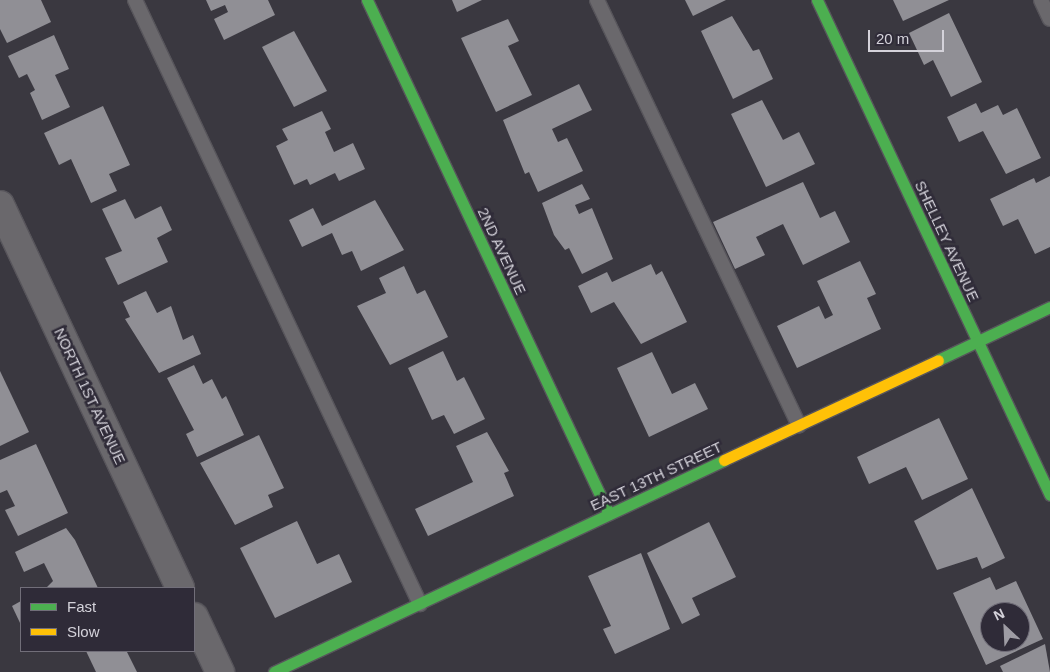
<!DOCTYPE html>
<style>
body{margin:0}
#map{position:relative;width:1050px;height:672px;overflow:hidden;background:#3a3840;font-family:Helvetica,sans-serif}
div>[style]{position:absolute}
.building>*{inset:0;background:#908f95}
.roads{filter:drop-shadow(1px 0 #57555b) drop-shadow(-1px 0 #57555b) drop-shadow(0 1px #57555b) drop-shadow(0 -1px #57555b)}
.lane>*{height:14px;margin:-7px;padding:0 7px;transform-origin:7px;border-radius:7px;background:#6a686c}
.street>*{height:28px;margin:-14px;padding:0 14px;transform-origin:14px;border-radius:14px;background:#6a686c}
.fast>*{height:11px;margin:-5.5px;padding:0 5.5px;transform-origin:5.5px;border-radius:5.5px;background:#4caf50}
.slow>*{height:11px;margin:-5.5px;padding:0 5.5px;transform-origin:5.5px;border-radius:5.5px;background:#ffc107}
span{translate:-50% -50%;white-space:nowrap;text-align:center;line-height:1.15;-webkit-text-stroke:5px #2f2b38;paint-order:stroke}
.street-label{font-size:15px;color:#d4d2da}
.legend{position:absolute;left:20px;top:587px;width:175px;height:65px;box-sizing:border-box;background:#2f2b38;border:1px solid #716e79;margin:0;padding:6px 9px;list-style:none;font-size:15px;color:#d4d2da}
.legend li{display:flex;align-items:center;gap:10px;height:25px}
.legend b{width:25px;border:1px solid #716e79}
.north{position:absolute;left:980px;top:602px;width:50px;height:50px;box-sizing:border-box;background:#2f2b38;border:1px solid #716e79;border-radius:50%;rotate:335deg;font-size:14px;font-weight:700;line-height:20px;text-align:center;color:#d4d2da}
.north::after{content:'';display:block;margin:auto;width:18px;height:22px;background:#9e9ca4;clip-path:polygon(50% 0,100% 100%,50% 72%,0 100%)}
.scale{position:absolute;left:868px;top:30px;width:76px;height:22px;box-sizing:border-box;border:2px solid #d4d2da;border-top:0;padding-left:6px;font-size:15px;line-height:18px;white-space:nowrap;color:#d4d2da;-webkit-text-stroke:4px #2f2b38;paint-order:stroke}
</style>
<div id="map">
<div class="building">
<div style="clip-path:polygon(0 0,41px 0,51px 22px,7px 43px,0 29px)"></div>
<div style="clip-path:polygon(206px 0,268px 0,275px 15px,224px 40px,214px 19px,228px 12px,225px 5px,211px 11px)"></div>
<div style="clip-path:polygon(452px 0,482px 0,457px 12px)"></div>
<div style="clip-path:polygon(685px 0,726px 0,693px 16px)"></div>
<div style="clip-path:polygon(893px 0,949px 0,903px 21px)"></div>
<div style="clip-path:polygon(949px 13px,982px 82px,951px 97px,933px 60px,924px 65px,909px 33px)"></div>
<div style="clip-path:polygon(732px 16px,753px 51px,759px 49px,773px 79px,733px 99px,701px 31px)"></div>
<div style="clip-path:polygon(508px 19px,519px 41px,508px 46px,532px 95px,496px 112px,461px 38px)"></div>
<div style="clip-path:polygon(294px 31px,327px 91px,294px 107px,262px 47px)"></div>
<div style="clip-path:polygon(54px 35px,69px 69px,55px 75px,70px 107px,42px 120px,30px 93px,35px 90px,27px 74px,19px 78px,8px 56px)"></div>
<div style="clip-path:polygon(579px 84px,592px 110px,552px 129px,558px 142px,567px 138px,583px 171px,538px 192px,529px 172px,525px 174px,503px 120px)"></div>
<div style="clip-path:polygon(762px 100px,783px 140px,799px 132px,815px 164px,766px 187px,731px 114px)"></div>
<div style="clip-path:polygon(976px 103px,981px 113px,998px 105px,1003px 115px,1017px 108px,1041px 158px,1006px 174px,983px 131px,959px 142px,947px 117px)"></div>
<div style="clip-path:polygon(103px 106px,130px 165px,109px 174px,117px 191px,91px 203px,71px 159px,59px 165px,44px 133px)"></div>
<div style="clip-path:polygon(322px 111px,331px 129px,325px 132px,334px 152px,353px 143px,365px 169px,339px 181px,335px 173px,310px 185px,307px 179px,294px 185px,276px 146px,288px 140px,282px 129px)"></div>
<div style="clip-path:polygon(1050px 176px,1050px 247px,1035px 254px,1018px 219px,1003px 226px,990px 199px,1034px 178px,1036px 183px)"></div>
<div style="clip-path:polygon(803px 182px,820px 218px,835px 211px,850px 242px,803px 265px,783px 224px,756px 237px,765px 255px,735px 269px,713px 222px)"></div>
<div style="clip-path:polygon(582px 184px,590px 199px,575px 205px,579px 214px,592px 208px,613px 259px,582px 274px,569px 248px,565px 250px,554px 235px,542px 203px)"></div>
<div style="clip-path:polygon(125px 199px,135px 219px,161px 206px,172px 230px,157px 238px,168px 262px,118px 285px,105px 258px,122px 251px,102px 209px)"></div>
<div style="clip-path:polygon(375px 200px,404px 250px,361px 271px,352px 251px,342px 255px,332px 233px,302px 247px,289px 220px,313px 208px,322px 226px)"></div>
<div style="clip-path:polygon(860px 261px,876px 294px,867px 298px,881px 329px,797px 368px,777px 326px,819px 306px,825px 319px,833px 315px,817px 281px)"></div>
<div style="clip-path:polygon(651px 264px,656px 275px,662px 271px,687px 322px,641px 344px,614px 302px,591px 313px,578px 286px,607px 272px,612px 282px)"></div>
<div style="clip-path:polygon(404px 266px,417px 294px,425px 290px,448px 337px,390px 365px,357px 306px,386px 293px,379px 278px)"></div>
<div style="clip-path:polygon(146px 291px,157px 313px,171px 306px,183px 340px,193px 335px,201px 354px,159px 373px,125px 319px,130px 317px,123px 302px)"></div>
<div style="clip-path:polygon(443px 351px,457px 381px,464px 377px,485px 419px,454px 434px,444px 415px,432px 420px,408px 368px)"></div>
<div style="clip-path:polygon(652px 352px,672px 394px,695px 383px,708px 409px,649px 437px,617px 368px)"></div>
<div style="clip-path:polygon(194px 365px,203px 384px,212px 379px,222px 399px,226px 396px,244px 435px,197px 457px,186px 434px,194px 430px,167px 378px)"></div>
<div style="clip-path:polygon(0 371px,29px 432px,0 446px)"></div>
<div style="clip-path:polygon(939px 418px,968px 479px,922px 500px,906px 467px,869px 484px,857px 457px)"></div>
<div style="clip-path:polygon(487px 432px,509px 471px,504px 473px,514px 496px,428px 536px,415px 509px,473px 482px,456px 446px)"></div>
<div style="clip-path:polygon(259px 435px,284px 488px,268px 495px,273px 507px,235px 525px,200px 463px)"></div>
<div style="clip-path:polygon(36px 444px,68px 513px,18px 536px,5px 510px,15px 506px,7px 490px,0 493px,0 460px)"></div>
<div style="clip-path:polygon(972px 488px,1005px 558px,982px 569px,977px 557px,937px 570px,914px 521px)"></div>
<div style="clip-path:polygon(297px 521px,317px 564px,339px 554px,352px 582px,275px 618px,240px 548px)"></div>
<div style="clip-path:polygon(709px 522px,736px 577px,692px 598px,700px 615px,682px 624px,647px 553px)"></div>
<div style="clip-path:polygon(66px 528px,75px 540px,98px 588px,46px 588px,53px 581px,44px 563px,24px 572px,15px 552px)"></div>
<div style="clip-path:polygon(641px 553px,670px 629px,615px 654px,603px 629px,611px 626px,588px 576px)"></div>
<div style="clip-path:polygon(evenodd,990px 577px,996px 590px,1016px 581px,1043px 639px,986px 665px,953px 593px,990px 577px,990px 612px,1020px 612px,1020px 642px,990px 642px,990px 612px)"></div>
<div style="clip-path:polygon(21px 601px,21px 625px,12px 606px)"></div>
<div style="clip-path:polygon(1045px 644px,1050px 672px,1003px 672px,1000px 666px)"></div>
<div style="clip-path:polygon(86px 651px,127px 652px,137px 672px,96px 672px)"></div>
</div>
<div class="roads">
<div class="lane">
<div style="left:135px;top:0;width:668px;rotate:64.74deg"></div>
<div style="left:597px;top:0;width:471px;rotate:64.6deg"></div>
<div style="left:1041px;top:0;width:21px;rotate:65deg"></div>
</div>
<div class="street">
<div style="left:0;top:205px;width:423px;rotate:64.8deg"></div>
<div style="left:194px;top:617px;width:61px;rotate:64.7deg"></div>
</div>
<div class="fast">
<div style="left:367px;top:0;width:568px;rotate:64.79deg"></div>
<div style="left:817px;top:0;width:547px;rotate:64.79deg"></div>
<div style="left:938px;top:360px;width:124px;rotate:-25.3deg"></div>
<div style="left:274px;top:672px;width:497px;rotate:-25.2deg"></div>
</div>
<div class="slow">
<div style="left:724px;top:460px;width:236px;rotate:-25deg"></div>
</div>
</div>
<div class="street-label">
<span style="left:947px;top:241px;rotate:65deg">SHELLEY AVENUE</span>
<span style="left:502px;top:251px;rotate:65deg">2ND AVENUE</span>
<span style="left:90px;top:396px;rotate:65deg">NORTH 1ST AVENUE</span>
<span style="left:656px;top:476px;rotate:-25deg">EAST 13TH STREET</span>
</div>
<ul class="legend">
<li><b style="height:6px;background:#4caf50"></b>Fast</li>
<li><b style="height:6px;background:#ffc107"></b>Slow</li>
</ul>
<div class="north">N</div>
<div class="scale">20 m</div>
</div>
